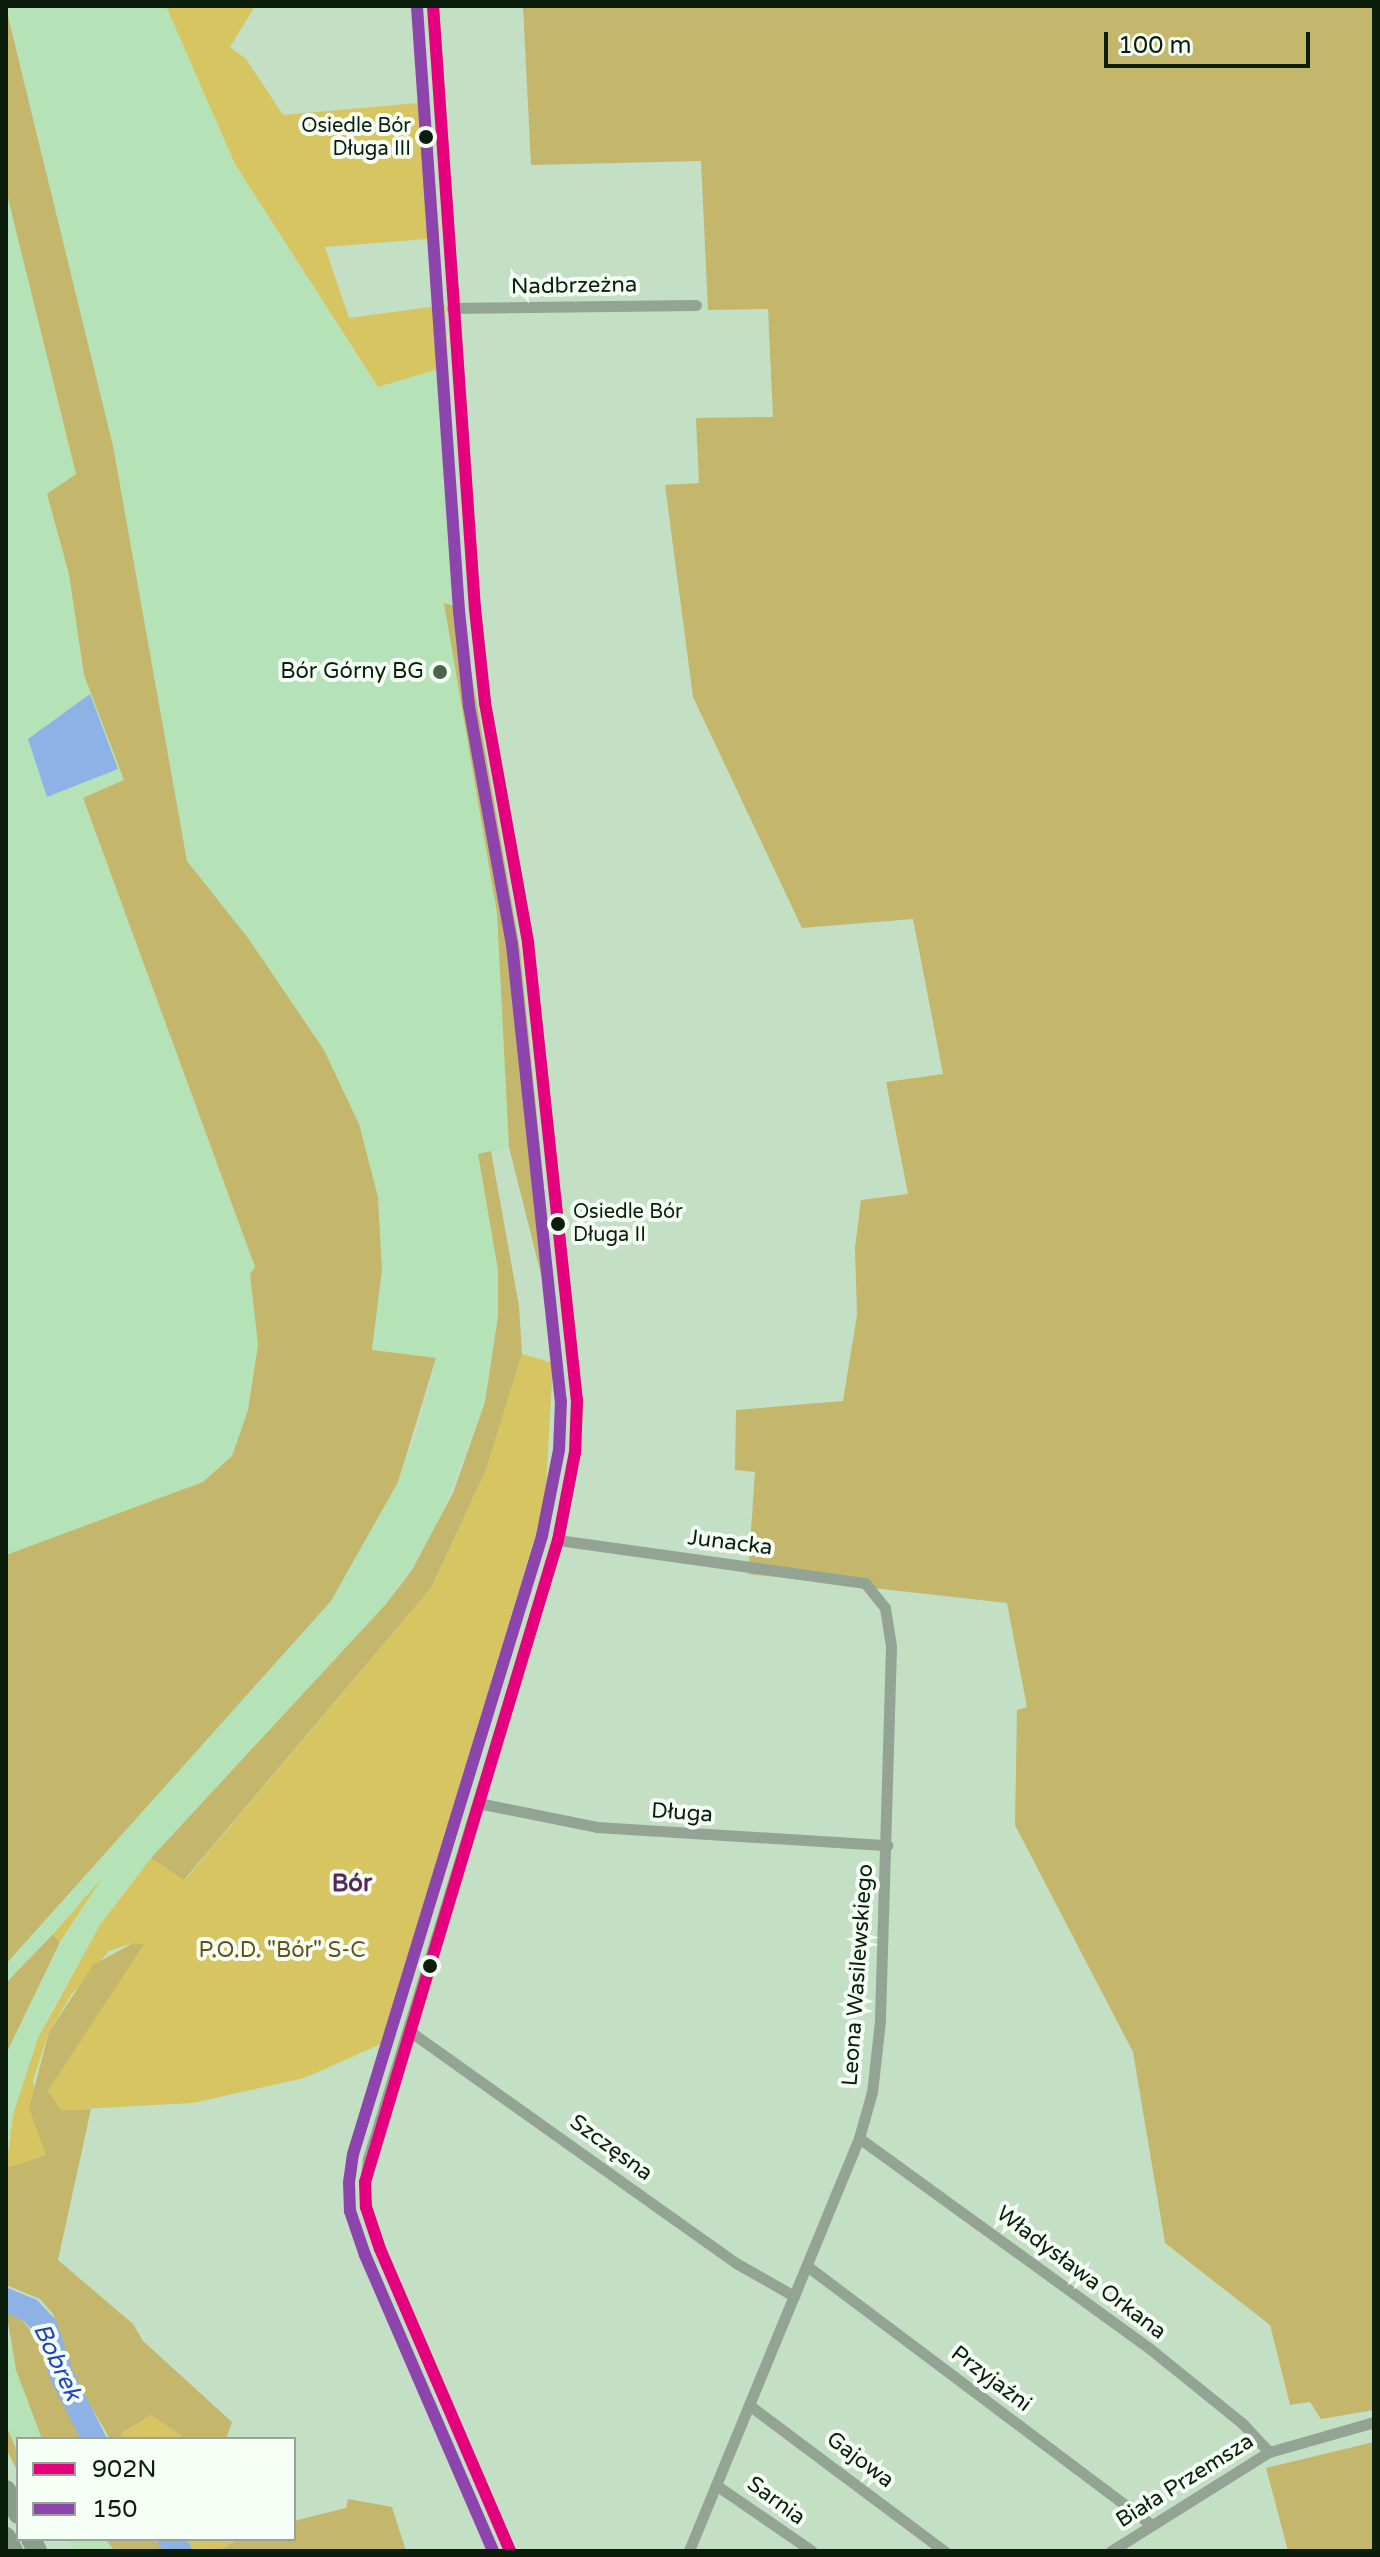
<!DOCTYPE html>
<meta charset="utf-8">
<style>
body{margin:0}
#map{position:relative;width:1380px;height:2557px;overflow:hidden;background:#c3dfc4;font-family:"Varela Round",sans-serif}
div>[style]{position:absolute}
.built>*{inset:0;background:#b6e2b8}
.green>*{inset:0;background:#d6c560}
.forest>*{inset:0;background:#c4b76c}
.water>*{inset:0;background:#8fb2e6}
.river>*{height:24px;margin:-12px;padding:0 12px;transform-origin:12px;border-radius:12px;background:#8fb2e6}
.minor>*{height:11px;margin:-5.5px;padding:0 5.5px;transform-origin:5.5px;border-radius:5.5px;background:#93a494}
.motorway>*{height:20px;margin:-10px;padding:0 10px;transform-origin:10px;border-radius:10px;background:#879f89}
.bus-1>*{height:12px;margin:-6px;padding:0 6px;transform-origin:6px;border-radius:6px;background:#e5007d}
.bus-2>*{height:12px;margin:-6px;padding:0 6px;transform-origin:6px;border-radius:6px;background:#8e44ad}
.dots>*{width:22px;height:22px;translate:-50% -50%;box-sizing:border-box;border:4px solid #f5fff5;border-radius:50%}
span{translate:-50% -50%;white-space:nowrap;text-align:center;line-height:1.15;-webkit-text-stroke:8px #f5fff5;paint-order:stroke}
.bus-label{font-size:20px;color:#0b1e0c}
.right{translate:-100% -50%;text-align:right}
.left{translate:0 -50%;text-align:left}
.street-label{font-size:22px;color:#0b1e0c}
.poi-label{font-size:22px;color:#0b1e0c}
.park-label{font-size:22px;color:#675017}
.neighbourhood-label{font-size:24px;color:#572759;font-weight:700}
.water-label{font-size:24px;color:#1f44bf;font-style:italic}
.frame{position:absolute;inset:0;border:8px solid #0b1e0c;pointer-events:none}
.legend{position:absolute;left:16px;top:2437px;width:280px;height:104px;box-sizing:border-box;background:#f5fff5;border:2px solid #97a598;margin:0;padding:10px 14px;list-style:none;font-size:24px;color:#0b1e0c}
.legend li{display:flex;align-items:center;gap:16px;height:40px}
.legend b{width:40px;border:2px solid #97a598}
.scale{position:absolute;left:1104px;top:32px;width:206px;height:36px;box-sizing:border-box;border:4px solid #0b1e0c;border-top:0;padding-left:10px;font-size:24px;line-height:28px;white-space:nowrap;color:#0b1e0c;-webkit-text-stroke:6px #f5fff5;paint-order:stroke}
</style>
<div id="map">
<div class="built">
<div style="clip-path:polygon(6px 6px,166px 6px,235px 164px,377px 387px,448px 366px,460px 608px,520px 949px,539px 1141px,478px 1154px,498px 1270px,498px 1316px,485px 1402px,433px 1535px,386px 1604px,122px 1893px,51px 2009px,6px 2145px,6px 2054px,39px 1980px,97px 1885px,6px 1983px,6px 1964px,331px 1601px,415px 1439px,436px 1359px,372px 1351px,382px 1270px,378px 1197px,359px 1124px,324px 1050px,248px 938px,187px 861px,113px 446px)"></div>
<div style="clip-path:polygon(6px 190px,76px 474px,47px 495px,69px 574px,84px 675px,125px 780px,83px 799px,255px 1267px,250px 1274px,258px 1345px,248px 1410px,232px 1456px,203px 1482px,6px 1555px)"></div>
<div style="clip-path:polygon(6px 2334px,42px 2439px,18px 2439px,18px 2454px,6px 2425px)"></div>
<div style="clip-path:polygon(68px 2539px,105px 2539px,115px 2551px,77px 2551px)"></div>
</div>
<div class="green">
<div style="clip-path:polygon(166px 6px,255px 6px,230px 47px,246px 59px,283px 115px,429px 102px,439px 238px,325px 247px,349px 318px,445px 305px,448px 366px,378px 387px,235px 164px)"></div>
<div style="clip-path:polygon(522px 1354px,553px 1363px,545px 1504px,381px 2044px,304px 2078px,193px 2103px,61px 2110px,48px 2091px,143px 1944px,133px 1943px,109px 1951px,71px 1995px,49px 2032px,33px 2080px,46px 2155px,6px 2168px,13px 2115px,38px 2038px,100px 1925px,151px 1858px,185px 1880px,431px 1588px,486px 1470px)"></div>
<div style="clip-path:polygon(102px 1878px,60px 1942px,53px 1934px)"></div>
<div style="clip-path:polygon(151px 2415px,186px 2439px,121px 2439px,122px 2433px)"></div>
<div style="clip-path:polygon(183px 2539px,238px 2539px,219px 2551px,195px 2551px)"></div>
</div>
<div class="forest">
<div style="clip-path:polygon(523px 6px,1374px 6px,1374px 2410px,1321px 2419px,1310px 2402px,1290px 2405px,1270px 2325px,1165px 2243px,1133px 2052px,1015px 1825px,1017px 1710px,1027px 1707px,1007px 1603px,748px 1574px,755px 1472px,735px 1470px,736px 1410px,843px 1401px,857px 1315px,855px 1248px,861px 1200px,908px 1194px,886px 1082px,943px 1074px,913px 919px,802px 928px,693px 697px,665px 485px,699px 483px,696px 418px,773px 417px,768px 309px,708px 310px,701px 161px,531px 165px)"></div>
<div style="clip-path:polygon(6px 8px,113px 446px,187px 861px,248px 938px,324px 1050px,359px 1124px,378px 1197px,382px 1270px,372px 1350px,436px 1358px,398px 1482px,331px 1601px,6px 1964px,6px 1555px,203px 1482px,232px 1456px,248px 1410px,258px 1345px,250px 1274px,255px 1267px,83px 798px,124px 780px,84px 675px,69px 574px,47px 494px,76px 474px,6px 190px)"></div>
<div style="clip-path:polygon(444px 603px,460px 608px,520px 949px,558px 1326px,553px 1322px,509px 1147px,497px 913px)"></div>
<div style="clip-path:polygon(491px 1151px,519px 1306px,522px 1354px,486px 1470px,431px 1588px,184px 1880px,151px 1858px,386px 1604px,412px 1570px,453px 1493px,485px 1402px,498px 1316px,498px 1270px,478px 1154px)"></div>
<div style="clip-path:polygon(53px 1934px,60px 1942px,6px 2054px,6px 1983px)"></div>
<div style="clip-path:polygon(133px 1943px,144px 1944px,48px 2091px,61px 2110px,91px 2109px,58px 2260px,133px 2324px,143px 2341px,232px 2422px,226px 2439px,186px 2439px,151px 2415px,122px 2433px,121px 2439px,110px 2439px,72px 2374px,53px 2314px,40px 2299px,6px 2285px,6px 2168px,46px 2155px,29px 2108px,49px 2032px,93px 1965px)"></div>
<div style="clip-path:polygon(6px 2311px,18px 2314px,38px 2341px,81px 2439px,42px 2439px,16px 2370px)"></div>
<div style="clip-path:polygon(6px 2425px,18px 2454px,18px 2472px,6px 2449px)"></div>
<div style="clip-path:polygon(1374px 2442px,1374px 2551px,1288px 2551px,1266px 2468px)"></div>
<div style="clip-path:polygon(348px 2499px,392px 2507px,406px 2551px,219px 2551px,238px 2539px,294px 2539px,294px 2521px,346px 2508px)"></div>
<div style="clip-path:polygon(105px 2539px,154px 2539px,167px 2551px,115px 2551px)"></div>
</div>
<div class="water">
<div style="clip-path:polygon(90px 694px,118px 769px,47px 797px,28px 739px)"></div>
</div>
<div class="river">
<div style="left:6px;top:2300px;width:26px;rotate:23deg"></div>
<div style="left:30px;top:2310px;width:23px;rotate:47deg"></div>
<div style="left:46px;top:2327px;width:49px;rotate:72.3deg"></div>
<div style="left:61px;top:2374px;width:73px;rotate:63.1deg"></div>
<div style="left:169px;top:2539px;width:16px;rotate:47deg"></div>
</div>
<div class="minor">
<div style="left:433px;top:6px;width:604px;rotate:86.02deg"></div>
<div style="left:475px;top:609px;width:95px;rotate:83.9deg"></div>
<div style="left:485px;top:703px;width:244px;rotate:79.8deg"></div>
<div style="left:528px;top:943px;width:460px;rotate:83.9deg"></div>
<div style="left:577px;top:1400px;width:52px;rotate:92.2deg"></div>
<div style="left:575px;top:1452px;width:90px;rotate:100.9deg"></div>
<div style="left:558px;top:1540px;width:648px;rotate:107.06deg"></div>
<div style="left:368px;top:2159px;width:23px;rotate:97deg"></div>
<div style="left:365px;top:2182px;width:25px;rotate:88deg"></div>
<div style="left:366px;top:2207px;width:44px;rotate:71.6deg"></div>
<div style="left:380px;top:2249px;width:329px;rotate:66.7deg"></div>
<div style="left:452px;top:308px;width:244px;rotate:-0.7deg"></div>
<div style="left:558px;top:1540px;width:310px;rotate:8deg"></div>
<div style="left:865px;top:1583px;width:32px;rotate:51deg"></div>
<div style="left:885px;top:1608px;width:39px;rotate:81deg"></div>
<div style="left:891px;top:1647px;width:374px;rotate:91.7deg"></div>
<div style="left:880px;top:2021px;width:71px;rotate:96.4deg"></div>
<div style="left:872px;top:2092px;width:48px;rotate:105.8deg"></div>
<div style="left:859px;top:2138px;width:447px;rotate:112.4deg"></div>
<div style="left:478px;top:1803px;width:121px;rotate:11.4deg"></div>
<div style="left:597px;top:1827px;width:291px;rotate:3.6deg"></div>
<div style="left:408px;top:2030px;width:402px;rotate:35.4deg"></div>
<div style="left:736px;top:2263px;width:67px;rotate:29.6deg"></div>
<div style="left:859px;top:2138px;width:358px;rotate:35.9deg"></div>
<div style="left:1149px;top:2348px;width:119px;rotate:38.9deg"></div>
<div style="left:1242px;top:2423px;width:40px;rotate:47deg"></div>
<div style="left:807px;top:2266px;width:429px;rotate:36.9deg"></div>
<div style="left:749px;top:2405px;width:244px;rotate:36.8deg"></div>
<div style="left:716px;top:2485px;width:116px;rotate:34.5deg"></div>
<div style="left:1111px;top:2551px;width:186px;rotate:-32.1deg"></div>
<div style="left:1269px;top:2452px;width:109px;rotate:-15.9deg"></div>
</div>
<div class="motorway">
<div style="left:6px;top:2490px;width:27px;rotate:63deg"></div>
<div style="left:6px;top:2537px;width:16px;rotate:63deg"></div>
<div style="left:31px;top:2539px;width:13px;rotate:63deg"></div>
</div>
<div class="bus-1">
<div style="left:433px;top:6px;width:604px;rotate:86.02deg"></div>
<div style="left:475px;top:609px;width:95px;rotate:83.9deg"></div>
<div style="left:485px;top:703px;width:244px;rotate:79.8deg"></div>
<div style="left:528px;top:943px;width:460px;rotate:83.9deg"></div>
<div style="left:577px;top:1400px;width:52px;rotate:92.2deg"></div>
<div style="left:575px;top:1452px;width:90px;rotate:100.9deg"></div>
<div style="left:558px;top:1540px;width:670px;rotate:106.73deg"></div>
<div style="left:365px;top:2182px;width:25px;rotate:88deg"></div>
<div style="left:366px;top:2207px;width:44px;rotate:71.6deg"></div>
<div style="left:380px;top:2249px;width:329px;rotate:66.7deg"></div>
</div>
<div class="bus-2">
<div style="left:417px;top:7px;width:605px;rotate:86.02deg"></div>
<div style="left:459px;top:611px;width:96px;rotate:84deg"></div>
<div style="left:469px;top:706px;width:243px;rotate:79.8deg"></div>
<div style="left:512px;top:945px;width:459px;rotate:83.9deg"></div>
<div style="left:561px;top:1401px;width:49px;rotate:92.3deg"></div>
<div style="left:559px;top:1450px;width:88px;rotate:101.2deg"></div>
<div style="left:542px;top:1536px;width:646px;rotate:107deg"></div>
<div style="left:353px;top:2154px;width:29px;rotate:98deg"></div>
<div style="left:349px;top:2183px;width:28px;rotate:88deg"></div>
<div style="left:350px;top:2211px;width:46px;rotate:71.2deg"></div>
<div style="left:365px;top:2255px;width:322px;rotate:66.6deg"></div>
</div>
<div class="dots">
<div style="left:426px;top:137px;background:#0b1e0c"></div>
<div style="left:440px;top:672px;background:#4b624c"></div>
<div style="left:558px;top:1224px;background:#0b1e0c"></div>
<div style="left:430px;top:1966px;background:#0b1e0c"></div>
</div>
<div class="bus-label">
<span class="right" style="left:411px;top:138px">Osiedle Bór<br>Długa III</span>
<span class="left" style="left:573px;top:1224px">Osiedle Bór<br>Długa II</span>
</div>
<div class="street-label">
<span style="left:574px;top:286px;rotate:-1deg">Nadbrzeżna</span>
<span style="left:730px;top:1543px;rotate:7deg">Junacka</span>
<span style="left:682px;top:1813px;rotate:4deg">Długa</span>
<span style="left:858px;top:1975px;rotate:-86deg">Leona Wasilewskiego</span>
<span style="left:611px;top:2148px;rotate:36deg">Szczęsna</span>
<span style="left:1081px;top:2273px;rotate:37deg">Władysława Orkana</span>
<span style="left:991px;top:2379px;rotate:37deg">Przyjaźni</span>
<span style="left:860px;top:2460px;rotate:37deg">Gajowa</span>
<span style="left:1185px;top:2481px;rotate:-32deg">Biała Przemsza</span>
<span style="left:776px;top:2501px;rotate:36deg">Sarnia</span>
</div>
<div class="poi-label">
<span class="right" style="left:424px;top:672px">Bór Górny BG</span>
</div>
<div class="park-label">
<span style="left:282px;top:1951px">P.O.D. "Bór" S-C</span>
</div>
<div class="neighbourhood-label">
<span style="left:352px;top:1884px">Bór</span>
</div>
<div class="water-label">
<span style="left:57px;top:2362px;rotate:65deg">Bobrek</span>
</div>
<div class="frame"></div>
<ul class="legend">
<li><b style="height:10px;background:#e5007d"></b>902N</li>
<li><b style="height:10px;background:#8e44ad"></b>150</li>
</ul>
<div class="scale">100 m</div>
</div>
